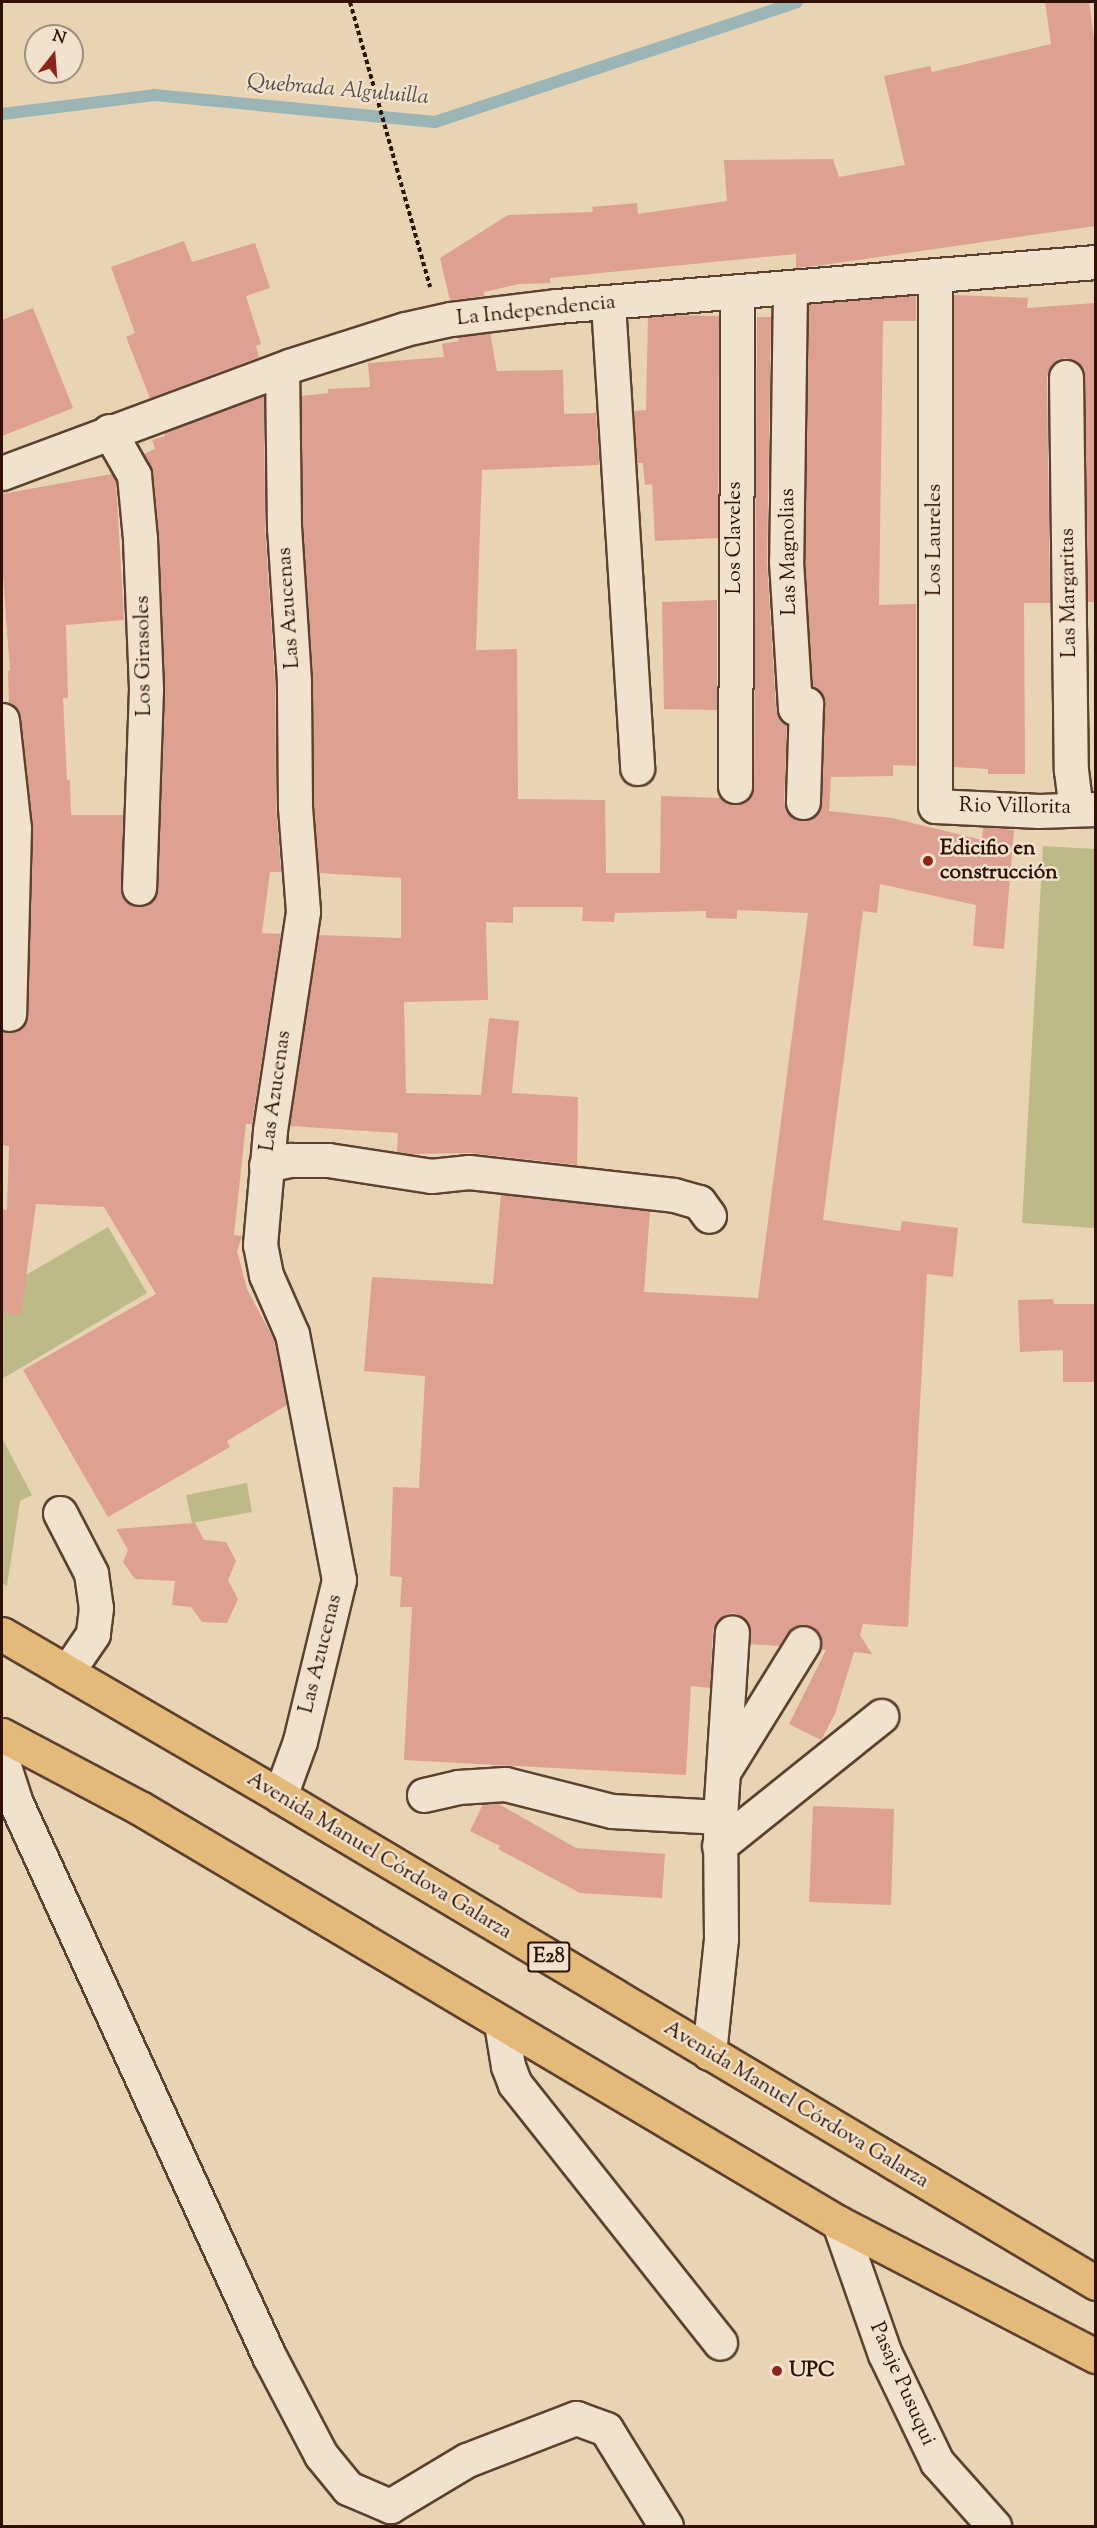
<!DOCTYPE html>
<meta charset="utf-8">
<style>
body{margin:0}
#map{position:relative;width:1097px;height:2528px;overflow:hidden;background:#e8d3b3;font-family:"Sorts Mill Goudy",serif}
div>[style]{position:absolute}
.green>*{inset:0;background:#beba87}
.stream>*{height:12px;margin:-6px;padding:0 6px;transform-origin:6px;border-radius:6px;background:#9bb5b7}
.building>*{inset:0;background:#dea090}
.path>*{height:4px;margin-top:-2px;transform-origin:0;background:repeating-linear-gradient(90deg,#2f1003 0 4.5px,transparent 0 7.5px)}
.roads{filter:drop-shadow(2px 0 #5d412f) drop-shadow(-2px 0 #5d412f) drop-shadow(0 2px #5d412f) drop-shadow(0 -2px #5d412f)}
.minor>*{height:33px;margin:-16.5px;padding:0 16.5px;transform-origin:16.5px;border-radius:16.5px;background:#f0e2ce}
.major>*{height:33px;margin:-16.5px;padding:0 16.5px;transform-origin:16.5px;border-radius:16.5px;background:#e4ba7a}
.dots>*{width:16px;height:16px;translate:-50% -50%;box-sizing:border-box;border:3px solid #f0e2ce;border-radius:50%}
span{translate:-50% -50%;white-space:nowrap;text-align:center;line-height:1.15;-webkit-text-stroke:5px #f0e2ce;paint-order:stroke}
.shield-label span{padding:2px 4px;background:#f0e2ce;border:2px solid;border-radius:4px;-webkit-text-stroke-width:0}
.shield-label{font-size:20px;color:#2f1003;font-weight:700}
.street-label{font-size:21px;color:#2f1003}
.poi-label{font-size:21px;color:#2f1003;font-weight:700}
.left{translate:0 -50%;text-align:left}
.water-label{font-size:22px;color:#554a42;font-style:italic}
.frame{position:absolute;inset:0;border:3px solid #2f1003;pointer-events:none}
.north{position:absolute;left:24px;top:24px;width:60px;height:60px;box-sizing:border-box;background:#f0e2ce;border:2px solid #a38e7d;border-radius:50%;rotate:17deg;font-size:16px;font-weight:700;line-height:24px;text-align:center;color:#2f1003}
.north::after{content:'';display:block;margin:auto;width:21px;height:27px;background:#8f2418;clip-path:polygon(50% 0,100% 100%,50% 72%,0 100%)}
</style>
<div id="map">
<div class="green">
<div style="clip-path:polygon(1043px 846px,1095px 849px,1095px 1228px,1022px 1223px)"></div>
<div style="clip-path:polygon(108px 1227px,147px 1293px,2px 1379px,2px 1289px)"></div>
<div style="clip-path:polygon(2px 1438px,32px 1495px,20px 1501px,7px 1586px,2px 1583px)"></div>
<div style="clip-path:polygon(247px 1483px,252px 1512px,192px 1523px,186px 1495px)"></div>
</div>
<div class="stream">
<div style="left:2px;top:114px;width:153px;rotate:-7.1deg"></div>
<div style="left:154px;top:95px;width:282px;rotate:5.5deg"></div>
<div style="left:435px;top:122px;width:381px;rotate:-18.3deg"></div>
</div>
<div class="building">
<div style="clip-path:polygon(1045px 2px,1089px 2px,1095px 45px,1095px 226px,823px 265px,796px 268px,796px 254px,550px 278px,550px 283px,519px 284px,484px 292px,484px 296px,450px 300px,440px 258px,508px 215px,593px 212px,592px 207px,637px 203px,638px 214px,727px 201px,724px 160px,833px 159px,839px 177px,905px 165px,884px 76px,930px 66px,932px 72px,1051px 44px)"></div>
<div style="clip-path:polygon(184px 241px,192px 262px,255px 243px,270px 288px,246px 296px,261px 344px,256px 346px,259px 357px,150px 398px,126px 337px,135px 333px,111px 267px)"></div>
<div style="clip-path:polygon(916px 295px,916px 321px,883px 321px,879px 605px,916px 604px,916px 766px,893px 765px,893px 776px,831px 777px,829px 811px,892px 818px,982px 840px,983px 827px,1014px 830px,1004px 949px,973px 946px,976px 905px,880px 884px,877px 913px,863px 911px,823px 1220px,900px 1231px,902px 1221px,958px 1228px,953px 1277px,927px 1274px,908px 1627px,863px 1624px,860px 1635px,872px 1654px,854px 1652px,835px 1714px,821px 1740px,789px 1724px,826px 1650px,820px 1649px,819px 1634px,812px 1627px,803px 1624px,794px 1627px,779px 1646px,750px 1644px,748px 1623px,742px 1616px,733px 1613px,723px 1616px,716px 1622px,713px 1630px,710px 1688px,691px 1686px,686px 1775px,404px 1760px,412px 1607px,400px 1607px,402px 1577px,390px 1576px,393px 1487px,419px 1488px,425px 1376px,364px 1371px,372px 1277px,493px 1284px,501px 1194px,650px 1211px,644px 1292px,758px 1298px,808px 913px,737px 910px,737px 919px,706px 918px,706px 911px,615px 913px,614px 922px,582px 921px,583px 907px,513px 907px,513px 923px,486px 922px,488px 1000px,404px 1002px,406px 1093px,481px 1095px,489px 1018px,519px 1021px,512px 1093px,578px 1097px,577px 1165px,471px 1153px,412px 1154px,397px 1152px,398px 1133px,290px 1126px,318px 935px,401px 938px,401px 878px,319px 873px,314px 806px,313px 680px,303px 527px,301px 396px,328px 393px,328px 389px,370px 387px,368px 363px,444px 357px,442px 344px,459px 341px,458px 337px,490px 333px,497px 371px,563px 370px,564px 414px,596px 413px,599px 465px,482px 470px,476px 650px,517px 649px,518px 799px,605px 800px,606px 873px,660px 873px,661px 796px,722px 798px,735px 805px,745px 802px,751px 796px,754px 787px,757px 317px,771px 317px,767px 562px,776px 709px,779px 718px,787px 724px,784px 801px,786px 810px,793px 818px,803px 821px,812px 818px,819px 811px,822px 803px,825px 705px,823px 695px,812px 687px,805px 561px,809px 304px)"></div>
<div style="clip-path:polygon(954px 295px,1028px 298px,1027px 308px,1095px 303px,1095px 602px,1088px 602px,1085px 377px,1082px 368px,1076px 361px,1065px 358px,1057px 361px,1050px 367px,1047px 377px,1050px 603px,1024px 603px,1025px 774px,988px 774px,988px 769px,954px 767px)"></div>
<div style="clip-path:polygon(33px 308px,73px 408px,2px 436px,2px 320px)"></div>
<div style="clip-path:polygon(672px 315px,719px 316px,718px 538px,655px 541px,652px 484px,645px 485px,643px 463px,637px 463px,634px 411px,646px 410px,648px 317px)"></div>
<div style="clip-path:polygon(264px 395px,265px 528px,275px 682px,276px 807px,281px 872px,270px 872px,262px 933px,281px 934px,252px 1124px,246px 1124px,234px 1235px,242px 1236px,237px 1251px,247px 1289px,274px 1340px,287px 1405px,227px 1441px,230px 1447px,108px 1517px,23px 1370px,156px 1294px,104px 1207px,36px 1204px,21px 1315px,2px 1313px,2px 1209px,7px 1210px,9px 1146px,2px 1145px,2px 1031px,9px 1033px,18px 1030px,25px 1023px,28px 1015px,33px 829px,21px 718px,17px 708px,9px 703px,8px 671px,10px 670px,2px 563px,2px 494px,112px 474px,116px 481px,124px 620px,66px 625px,68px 698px,63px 698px,67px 780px,70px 780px,71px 815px,123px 815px,122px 896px,130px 904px,138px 907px,147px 905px,155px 898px,158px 889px,165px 690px,159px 537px,153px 473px,144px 454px,155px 449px,152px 440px,165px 436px,164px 433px)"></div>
<div style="clip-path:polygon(717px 600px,717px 710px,664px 709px,662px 602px)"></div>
<div style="clip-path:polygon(1053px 1299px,1054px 1304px,1095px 1304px,1095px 1382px,1063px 1382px,1063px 1350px,1020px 1352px,1018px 1300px)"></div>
<div style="clip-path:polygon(195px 1523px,204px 1540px,226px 1542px,236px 1561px,228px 1580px,238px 1599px,227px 1623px,202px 1622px,191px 1607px,172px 1605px,175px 1581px,135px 1579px,123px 1562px,128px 1550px,116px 1529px)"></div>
<div style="clip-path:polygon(497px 1803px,576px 1848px,665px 1854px,662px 1898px,580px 1893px,498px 1849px,500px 1846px,470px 1831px,483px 1804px)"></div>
<div style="clip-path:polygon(813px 1806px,894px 1809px,891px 1905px,809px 1902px)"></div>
</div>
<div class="path">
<div style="left:350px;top:2px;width:296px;rotate:74.3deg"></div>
</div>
<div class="roads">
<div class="minor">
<div style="left:935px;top:275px;width:531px;rotate:90deg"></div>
<div style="left:935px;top:806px;width:104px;rotate:2.8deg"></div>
<div style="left:1039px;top:811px;width:57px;rotate:-2deg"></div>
<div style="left:790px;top:288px;width:273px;rotate:90.8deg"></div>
<div style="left:786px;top:561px;width:147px;rotate:86.5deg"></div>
<div style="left:795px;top:708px;width:12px;rotate:-20deg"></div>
<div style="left:806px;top:704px;width:98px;rotate:91.8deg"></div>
<div style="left:608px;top:303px;width:466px;rotate:86.4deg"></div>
<div style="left:1066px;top:377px;width:393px;rotate:89.3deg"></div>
<div style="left:1071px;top:770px;width:38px;rotate:83deg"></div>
<div style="left:109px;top:431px;width:51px;rotate:60.4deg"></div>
<div style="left:134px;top:475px;width:64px;rotate:84.6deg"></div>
<div style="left:140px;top:539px;width:150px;rotate:87.7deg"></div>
<div style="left:146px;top:689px;width:199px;rotate:92deg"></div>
<div style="left:2px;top:473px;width:306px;rotate:-20.4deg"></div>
<div style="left:289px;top:366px;width:122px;rotate:-17.7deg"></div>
<div style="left:405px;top:329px;width:47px;rotate:-12.3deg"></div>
<div style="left:451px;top:319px;width:107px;rotate:-7deg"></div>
<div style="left:557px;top:306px;width:541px;rotate:-4.67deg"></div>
<div style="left:2px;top:720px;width:109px;rotate:83.7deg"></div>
<div style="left:14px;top:828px;width:186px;rotate:91.5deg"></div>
<div style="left:735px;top:786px;width:495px;rotate:-89.7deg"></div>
<div style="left:266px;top:1165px;width:25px;rotate:-12deg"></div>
<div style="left:290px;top:1160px;width:38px"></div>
<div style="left:328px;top:1160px;width:104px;rotate:8.8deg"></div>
<div style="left:431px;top:1176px;width:38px;rotate:-6deg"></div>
<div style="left:469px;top:1172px;width:206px;rotate:6.4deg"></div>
<div style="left:674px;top:1195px;width:26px;rotate:16deg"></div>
<div style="left:699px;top:1202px;width:17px;rotate:54deg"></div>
<div style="left:60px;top:1513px;width:68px;rotate:62.7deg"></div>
<div style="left:91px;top:1573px;width:35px;rotate:82deg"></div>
<div style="left:96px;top:1608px;width:26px;rotate:97deg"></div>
<div style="left:93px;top:1634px;width:46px;rotate:124.4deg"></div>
<div style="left:2px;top:1760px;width:45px;rotate:72deg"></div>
<div style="left:16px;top:1803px;width:608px;rotate:65.42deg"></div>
<div style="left:269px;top:2356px;width:112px;rotate:62.3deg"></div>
<div style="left:321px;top:2455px;width:43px;rotate:50.7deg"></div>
<div style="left:348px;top:2488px;width:46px;rotate:23.2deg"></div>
<div style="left:390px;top:2506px;width:90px;rotate:-30.9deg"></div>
<div style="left:467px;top:2460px;width:117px;rotate:-21.1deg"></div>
<div style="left:576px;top:2418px;width:32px;rotate:20deg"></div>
<div style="left:606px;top:2429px;width:114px;rotate:58.3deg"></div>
<div style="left:725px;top:1769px;width:148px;rotate:-58.2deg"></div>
<div style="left:424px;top:1795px;width:35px;rotate:-13deg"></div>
<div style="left:458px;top:1787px;width:47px;rotate:-3.7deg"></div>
<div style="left:505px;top:1784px;width:110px;rotate:14.2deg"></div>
<div style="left:612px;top:1811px;width:108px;rotate:3.2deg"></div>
<div style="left:280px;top:1796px;width:59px;rotate:-70deg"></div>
<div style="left:300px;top:1741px;width:166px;rotate:-76.4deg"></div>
<div style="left:339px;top:1580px;width:250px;rotate:-100.8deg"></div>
<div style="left:292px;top:1334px;width:64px;rotate:-113.8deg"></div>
<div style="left:266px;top:1275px;width:31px;rotate:-101deg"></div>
<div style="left:260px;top:1245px;width:115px;rotate:-85deg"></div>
<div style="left:270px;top:1130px;width:221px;rotate:-81.4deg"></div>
<div style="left:303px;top:911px;width:104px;rotate:-94.4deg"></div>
<div style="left:295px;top:807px;width:126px;rotate:-90.5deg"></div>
<div style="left:294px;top:681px;width:153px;rotate:-93.7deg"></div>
<div style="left:284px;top:528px;width:159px;rotate:-90.7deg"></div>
<div style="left:719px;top:1846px;width:208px;rotate:-38.7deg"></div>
<div style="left:501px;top:2023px;width:44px;rotate:80.8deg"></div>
<div style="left:508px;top:2066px;width:19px;rotate:69deg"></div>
<div style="left:515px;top:2084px;width:330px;rotate:51.6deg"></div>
<div style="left:709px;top:2053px;width:115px;rotate:-84deg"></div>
<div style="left:721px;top:1939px;width:122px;rotate:-90.5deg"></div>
<div style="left:720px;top:1817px;width:185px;rotate:-86.3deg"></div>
<div style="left:839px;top:2223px;width:139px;rotate:70.7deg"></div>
<div style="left:885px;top:2354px;width:120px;rotate:64.3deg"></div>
<div style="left:937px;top:2462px;width:86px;rotate:48.3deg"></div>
</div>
<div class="major">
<div style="left:2px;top:1634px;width:322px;rotate:30.2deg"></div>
<div style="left:280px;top:1796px;width:950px;rotate:30.83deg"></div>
<div style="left:2px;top:1735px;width:156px;rotate:27.9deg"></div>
<div style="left:140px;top:1808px;width:813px;rotate:30.7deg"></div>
<div style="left:839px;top:2223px;width:289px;rotate:27.4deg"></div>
</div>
</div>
<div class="dots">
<div style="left:928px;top:861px;background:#8f2418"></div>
<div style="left:777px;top:2371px;background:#8f2418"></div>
</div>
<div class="shield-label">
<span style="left:549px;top:1957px">E28</span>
</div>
<div class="street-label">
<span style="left:536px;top:311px;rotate:-6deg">La Independencia</span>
<span style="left:735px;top:538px;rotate:-90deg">Los Claveles</span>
<span style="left:935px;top:540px;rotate:-90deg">Los Laureles</span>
<span style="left:789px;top:552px;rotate:-91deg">Las Magnolias</span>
<span style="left:1069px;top:593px;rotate:-91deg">Las Margaritas</span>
<span style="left:289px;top:608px;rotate:-94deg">Las Azucenas</span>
<span style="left:144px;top:656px;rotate:-91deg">Los Girasoles</span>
<span style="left:1015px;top:807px;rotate:1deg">Rio Villorita</span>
<span style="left:276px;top:1091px;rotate:-82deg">Las Azucenas</span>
<span style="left:321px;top:1654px;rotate:-76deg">Las Azucenas</span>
<span style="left:379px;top:1856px;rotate:31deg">Avenida Manuel Córdova Galarza</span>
<span style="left:796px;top:2105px;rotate:31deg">Avenida Manuel Córdova Galarza</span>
<span style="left:902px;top:2384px;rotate:66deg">Pasaje Pusuqui</span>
</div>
<div class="poi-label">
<span class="left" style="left:940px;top:861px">Edicifio en<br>construcción</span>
<span class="left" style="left:789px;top:2371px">UPC</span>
</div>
<div class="water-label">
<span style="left:338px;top:91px;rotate:5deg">Quebrada Alguluilla</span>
</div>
<div class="frame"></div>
<div class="north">N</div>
</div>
